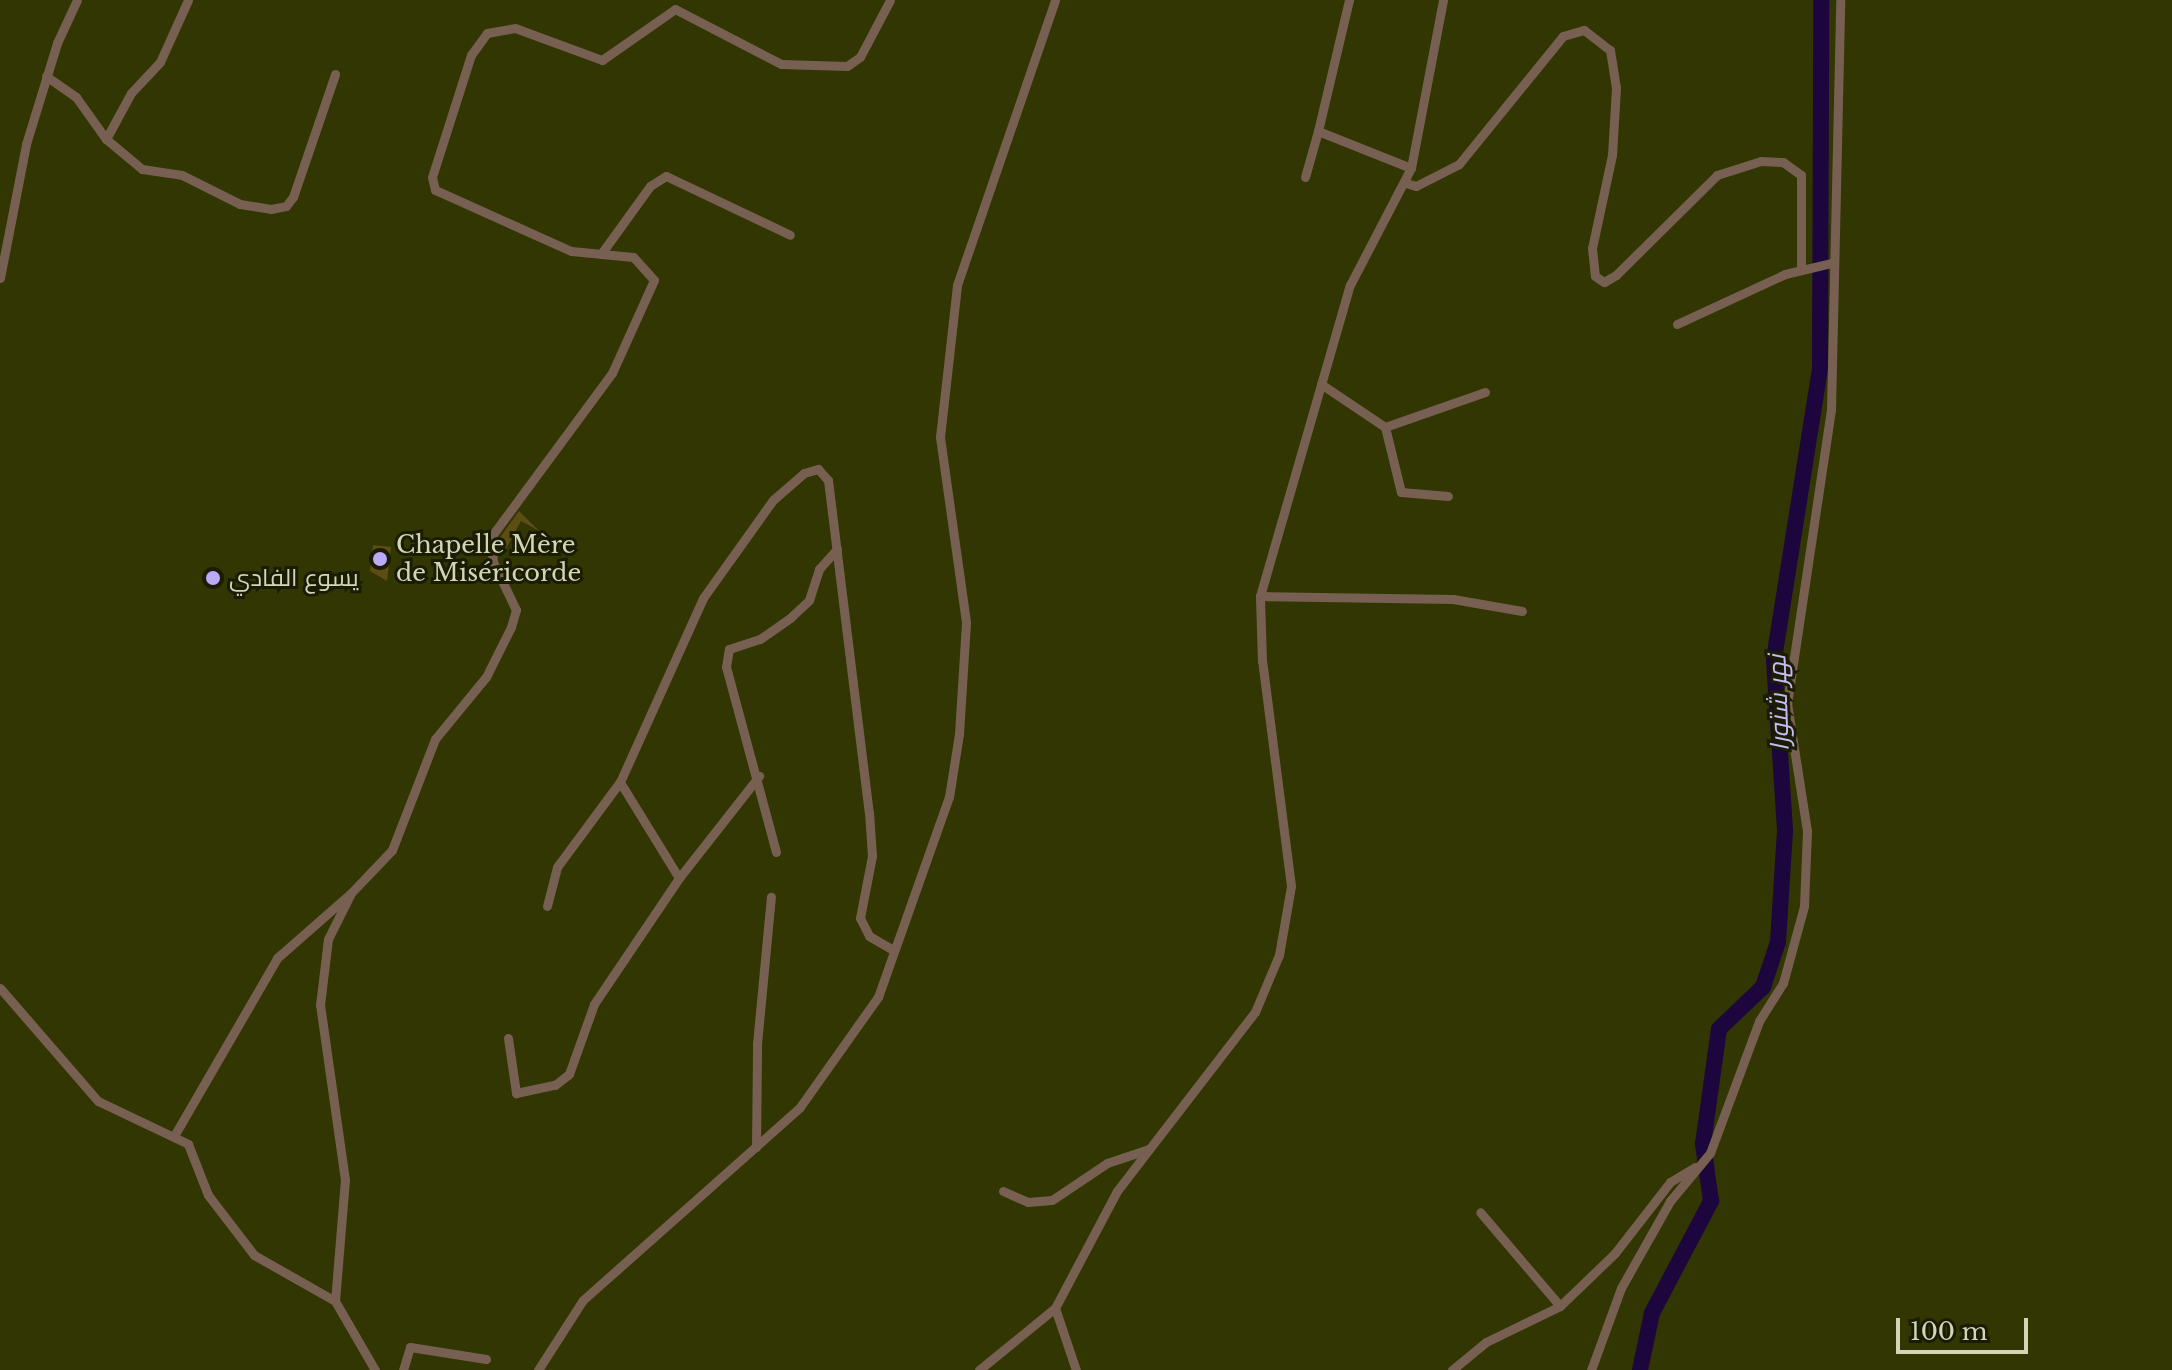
<!DOCTYPE html>
<meta charset="utf-8">
<style>
body{margin:0}
#map{position:relative;width:2172px;height:1370px;overflow:hidden;background:#323603;font-family:"Libre Baskerville",Cairo,serif}
div>[style]{position:absolute}
.river>*{height:16px;margin:-8px;padding:0 8px;transform-origin:8px;border-radius:8px;background:#1c063d}
.building>*{inset:0;background:#5c4d13}
.minor>*{height:9px;margin:-4.5px;padding:0 4.5px;transform-origin:4.5px;border-radius:4.5px;background:#776051}
.dots>*{width:22px;height:22px;translate:-50% -50%;box-sizing:border-box;border:4px solid #1a1c03;border-radius:50%}
span{translate:-50% -50%;white-space:nowrap;text-align:center;line-height:1.15;-webkit-text-stroke:6px #1a1c03;paint-order:stroke}
.poi-label{font-size:24px;color:#d2d6b7}
.left{translate:0 -50%;text-align:left}
.water-label{font-size:26px;color:#c7bcf2;font-style:italic}
.scale{position:absolute;left:1896px;top:1318px;width:132px;height:36px;box-sizing:border-box;border:4px solid #d2d6b7;border-top:0;padding-left:10px;font-size:24px;line-height:28px;white-space:nowrap;color:#d2d6b7;-webkit-text-stroke:6px #1a1c03;paint-order:stroke}
</style>
<div id="map">
<div class="river">
<div style="left:1640px;top:1370px;width:58px;rotate:-78.1deg"></div>
<div style="left:1652px;top:1313px;width:127px;rotate:-62.2deg"></div>
<div style="left:1711px;top:1201px;width:58px;rotate:-98deg"></div>
<div style="left:1703px;top:1144px;width:116px;rotate:-82.1deg"></div>
<div style="left:1719px;top:1029px;width:61px;rotate:-43.7deg"></div>
<div style="left:1763px;top:987px;width:47px;rotate:-71.6deg"></div>
<div style="left:1778px;top:942px;width:112px;rotate:-86.4deg"></div>
<div style="left:1785px;top:830px;width:171px;rotate:-93.7deg"></div>
<div style="left:1774px;top:659px;width:296px;rotate:-81deg"></div>
<div style="left:1820px;top:367px;width:367px;rotate:-89.8deg"></div>
</div>
<div class="building">
<div style="clip-path:polygon(519px 511px,539px 531px,521px 521px,503px 554px,499px 539px)"></div>
<div style="clip-path:polygon(373px 545px,391px 547px,387px 581px,370px 571px)"></div>
</div>
<div class="minor">
<div style="left:46px;top:76px;width:37px;rotate:35deg"></div>
<div style="left:76px;top:97px;width:52px;rotate:54.5deg"></div>
<div style="left:106px;top:139px;width:47px;rotate:39.8deg"></div>
<div style="left:142px;top:169px;width:40px;rotate:8.5deg"></div>
<div style="left:182px;top:175px;width:65px;rotate:26.6deg"></div>
<div style="left:240px;top:204px;width:31px;rotate:9deg"></div>
<div style="left:271px;top:209px;width:15px;rotate:-11deg"></div>
<div style="left:286px;top:206px;width:11px;rotate:-52deg"></div>
<div style="left:293px;top:197px;width:130px;rotate:-71.1deg"></div>
<div style="left:1318px;top:131px;width:135px;rotate:-76.7deg"></div>
<div style="left:106px;top:139px;width:52px;rotate:-61.5deg"></div>
<div style="left:131px;top:93px;width:42px;rotate:-46.9deg"></div>
<div style="left:160px;top:62px;width:68px;rotate:-65.7deg"></div>
<div style="left:1305px;top:177px;width:48px;rotate:-74.2deg"></div>
<div style="left:1318px;top:131px;width:100px;rotate:21.7deg"></div>
<div style="left:1406px;top:183px;width:10px;rotate:17deg"></div>
<div style="left:1416px;top:186px;width:48px;rotate:-27.1deg"></div>
<div style="left:1459px;top:164px;width:165px;rotate:-50.9deg"></div>
<div style="left:1563px;top:36px;width:22px;rotate:-16deg"></div>
<div style="left:1584px;top:30px;width:33px;rotate:38deg"></div>
<div style="left:1610px;top:50px;width:38px;rotate:81deg"></div>
<div style="left:1616px;top:88px;width:67px;rotate:93.4deg"></div>
<div style="left:1612px;top:155px;width:95px;rotate:102.1deg"></div>
<div style="left:1592px;top:248px;width:28px;rotate:84deg"></div>
<div style="left:1595px;top:276px;width:11px;rotate:34deg"></div>
<div style="left:1604px;top:282px;width:14px;rotate:-30deg"></div>
<div style="left:1616px;top:275px;width:142px;rotate:-44.7deg"></div>
<div style="left:1717px;top:175px;width:46px;rotate:-17.7deg"></div>
<div style="left:1761px;top:161px;width:22px;rotate:3deg"></div>
<div style="left:1783px;top:162px;width:22px;rotate:36deg"></div>
<div style="left:1801px;top:175px;width:93px;rotate:90deg"></div>
<div style="left:601px;top:254px;width:84px;rotate:-54.2deg"></div>
<div style="left:650px;top:186px;width:19px;rotate:-32deg"></div>
<div style="left:666px;top:176px;width:137px;rotate:25.4deg"></div>
<div style="left:0;top:278px;width:136px;rotate:-79deg"></div>
<div style="left:26px;top:144px;width:106px;rotate:-72.9deg"></div>
<div style="left:57px;top:43px;width:47px;rotate:-65.1deg"></div>
<div style="left:1677px;top:324px;width:119px;rotate:-24.8deg"></div>
<div style="left:1785px;top:274px;width:47px;rotate:-13.4deg"></div>
<div style="left:1321px;top:384px;width:77px;rotate:33.9deg"></div>
<div style="left:1385px;top:427px;width:106px;rotate:-19.3deg"></div>
<div style="left:1385px;top:427px;width:67px;rotate:76.2deg"></div>
<div style="left:1401px;top:492px;width:47px;rotate:4.9deg"></div>
<div style="left:1260px;top:596px;width:193px;rotate:0.9deg"></div>
<div style="left:1453px;top:599px;width:70px;rotate:9.9deg"></div>
<div style="left:776px;top:852px;width:192px;rotate:-105.1deg"></div>
<div style="left:726px;top:667px;width:18px;rotate:-81deg"></div>
<div style="left:729px;top:649px;width:33px;rotate:-18deg"></div>
<div style="left:760px;top:639px;width:38px;rotate:-35deg"></div>
<div style="left:791px;top:617px;width:25px;rotate:-43deg"></div>
<div style="left:809px;top:600px;width:33px;rotate:-72deg"></div>
<div style="left:819px;top:569px;width:27px;rotate:-48deg"></div>
<div style="left:679px;top:878px;width:130px;rotate:-51.9deg"></div>
<div style="left:547px;top:906px;width:40px;rotate:-75.6deg"></div>
<div style="left:557px;top:867px;width:106px;rotate:-53.5deg"></div>
<div style="left:620px;top:782px;width:202px;rotate:-65.7deg"></div>
<div style="left:703px;top:598px;width:120px;rotate:-54.5deg"></div>
<div style="left:773px;top:500px;width:41px;rotate:-41.1deg"></div>
<div style="left:804px;top:473px;width:15px;rotate:-16deg"></div>
<div style="left:818px;top:469px;width:15px;rotate:48deg"></div>
<div style="left:828px;top:480px;width:335px;rotate:83deg"></div>
<div style="left:869px;top:812px;width:44px;rotate:86.1deg"></div>
<div style="left:872px;top:856px;width:63px;rotate:101deg"></div>
<div style="left:860px;top:918px;width:20px;rotate:63deg"></div>
<div style="left:869px;top:936px;width:28px;rotate:30deg"></div>
<div style="left:0;top:988px;width:150px;rotate:49.1deg"></div>
<div style="left:98px;top:1101px;width:100px;rotate:25.5deg"></div>
<div style="left:188px;top:1144px;width:55px;rotate:68.6deg"></div>
<div style="left:208px;top:1195px;width:76px;rotate:52.5deg"></div>
<div style="left:254px;top:1255px;width:93px;rotate:29.6deg"></div>
<div style="left:335px;top:1301px;width:80px;rotate:59.9deg"></div>
<div style="left:508px;top:1038px;width:56px;rotate:81.7deg"></div>
<div style="left:516px;top:1093px;width:40px;rotate:-12deg"></div>
<div style="left:555px;top:1085px;width:18px;rotate:-38deg"></div>
<div style="left:569px;top:1074px;width:74px;rotate:-70.3deg"></div>
<div style="left:594px;top:1004px;width:152px;rotate:-56deg"></div>
<div style="left:679px;top:878px;width:113px;rotate:-121.6deg"></div>
<div style="left:174px;top:1136px;width:206px;rotate:-59.9deg"></div>
<div style="left:277px;top:958px;width:98px;rotate:-41.3deg"></div>
<div style="left:756px;top:1147px;width:103px;rotate:-89.4deg"></div>
<div style="left:757px;top:1044px;width:148px;rotate:-84.6deg"></div>
<div style="left:1003px;top:1191px;width:27px;rotate:24deg"></div>
<div style="left:1028px;top:1202px;width:24px;rotate:-5deg"></div>
<div style="left:1052px;top:1200px;width:66px;rotate:-33.9deg"></div>
<div style="left:1107px;top:1163px;width:44px;rotate:-18.4deg"></div>
<div style="left:335px;top:1301px;width:121px;rotate:-85.3deg"></div>
<div style="left:345px;top:1180px;width:177px;rotate:-98.1deg"></div>
<div style="left:320px;top:1005px;width:66px;rotate:-83.1deg"></div>
<div style="left:328px;top:939px;width:51px;rotate:-63.4deg"></div>
<div style="left:351px;top:893px;width:59px;rotate:-46.4deg"></div>
<div style="left:392px;top:850px;width:119px;rotate:-68.8deg"></div>
<div style="left:435px;top:739px;width:80px;rotate:-50.6deg"></div>
<div style="left:486px;top:677px;width:56px;rotate:-63.4deg"></div>
<div style="left:511px;top:627px;width:18px;rotate:-74deg"></div>
<div style="left:516px;top:610px;width:53px;rotate:-115.6deg"></div>
<div style="left:493px;top:562px;width:25px;rotate:-95deg"></div>
<div style="left:491px;top:537px;width:204px;rotate:-53.6deg"></div>
<div style="left:612px;top:373px;width:102px;rotate:-65.7deg"></div>
<div style="left:654px;top:280px;width:31px;rotate:-132deg"></div>
<div style="left:633px;top:257px;width:62px;rotate:-174.5deg"></div>
<div style="left:571px;top:251px;width:149px;rotate:-155.8deg"></div>
<div style="left:435px;top:190px;width:13px;rotate:-103deg"></div>
<div style="left:432px;top:177px;width:128px;rotate:-72.3deg"></div>
<div style="left:471px;top:55px;width:27px;rotate:-54deg"></div>
<div style="left:487px;top:33px;width:28px;rotate:-10deg"></div>
<div style="left:515px;top:28px;width:93px;rotate:20.2deg"></div>
<div style="left:602px;top:60px;width:89px;rotate:-34.9deg"></div>
<div style="left:675px;top:9px;width:119px;rotate:27.4deg"></div>
<div style="left:781px;top:64px;width:66px;rotate:1.7deg"></div>
<div style="left:847px;top:66px;width:16px;rotate:-35deg"></div>
<div style="left:860px;top:57px;width:64px;rotate:-62.2deg"></div>
<div style="left:1560px;top:1306px;width:76px;rotate:-43.9deg"></div>
<div style="left:1615px;top:1253px;width:90px;rotate:-52.2deg"></div>
<div style="left:1670px;top:1182px;width:29px;rotate:-31deg"></div>
<div style="left:1055px;top:1308px;width:65px;rotate:71.3deg"></div>
<div style="left:403px;top:1370px;width:24px;rotate:-73deg"></div>
<div style="left:410px;top:1347px;width:77px;rotate:9deg"></div>
<div style="left:538px;top:1370px;width:83px;rotate:-57.3deg"></div>
<div style="left:583px;top:1300px;width:290px;rotate:-41.6deg"></div>
<div style="left:800px;top:1107px;width:135px;rotate:-54.7deg"></div>
<div style="left:878px;top:997px;width:212px;rotate:-70.5deg"></div>
<div style="left:949px;top:797px;width:64px;rotate:-81deg"></div>
<div style="left:959px;top:734px;width:112px;rotate:-86.4deg"></div>
<div style="left:966px;top:622px;width:187px;rotate:-98deg"></div>
<div style="left:940px;top:437px;width:153px;rotate:-83.6deg"></div>
<div style="left:957px;top:285px;width:301px;rotate:-71deg"></div>
<div style="left:979px;top:1370px;width:98px;rotate:-39.2deg"></div>
<div style="left:1055px;top:1308px;width:132px;rotate:-62.1deg"></div>
<div style="left:1117px;top:1191px;width:226px;rotate:-52.4deg"></div>
<div style="left:1255px;top:1012px;width:62px;rotate:-67.2deg"></div>
<div style="left:1279px;top:955px;width:70px;rotate:-80.1deg"></div>
<div style="left:1291px;top:886px;width:227px;rotate:-97.3deg"></div>
<div style="left:1262px;top:661px;width:65px;rotate:-91.8deg"></div>
<div style="left:1260px;top:596px;width:324px;rotate:-73.9deg"></div>
<div style="left:1350px;top:285px;width:132px;rotate:-62.5deg"></div>
<div style="left:1411px;top:168px;width:171px;rotate:-79.2deg"></div>
<div style="left:1452px;top:1370px;width:44px;rotate:-39.5deg"></div>
<div style="left:1486px;top:1342px;width:82px;rotate:-25.9deg"></div>
<div style="left:1560px;top:1306px;width:123px;rotate:-130.4deg"></div>
<div style="left:1591px;top:1370px;width:87px;rotate:-69.9deg"></div>
<div style="left:1621px;top:1288px;width:100px;rotate:-60.6deg"></div>
<div style="left:1670px;top:1201px;width:62px;rotate:-50.2deg"></div>
<div style="left:1710px;top:1153px;width:141px;rotate:-69.6deg"></div>
<div style="left:1759px;top:1021px;width:45px;rotate:-57.7deg"></div>
<div style="left:1783px;top:983px;width:80px;rotate:-74.7deg"></div>
<div style="left:1804px;top:906px;width:75px;rotate:-87.7deg"></div>
<div style="left:1807px;top:831px;width:129px;rotate:-98.9deg"></div>
<div style="left:1787px;top:704px;width:297px;rotate:-81.5deg"></div>
<div style="left:1831px;top:410px;width:410px;rotate:-88.7deg"></div>
</div>
<div class="dots">
<div style="left:380px;top:559px;background:#bbaaf6"></div>
<div style="left:213px;top:578px;background:#bbaaf6"></div>
</div>
<div class="poi-label">
<span class="left" style="left:396px;top:559px">Chapelle Mère<br>de Miséricorde</span>
<span class="left" style="left:229px;top:578px">يسوع الفادي</span>
</div>
<div class="water-label">
<span style="left:1779px;top:703px;rotate:-92deg">نهر شتورا</span>
</div>
<div class="scale">100 m</div>
</div>
